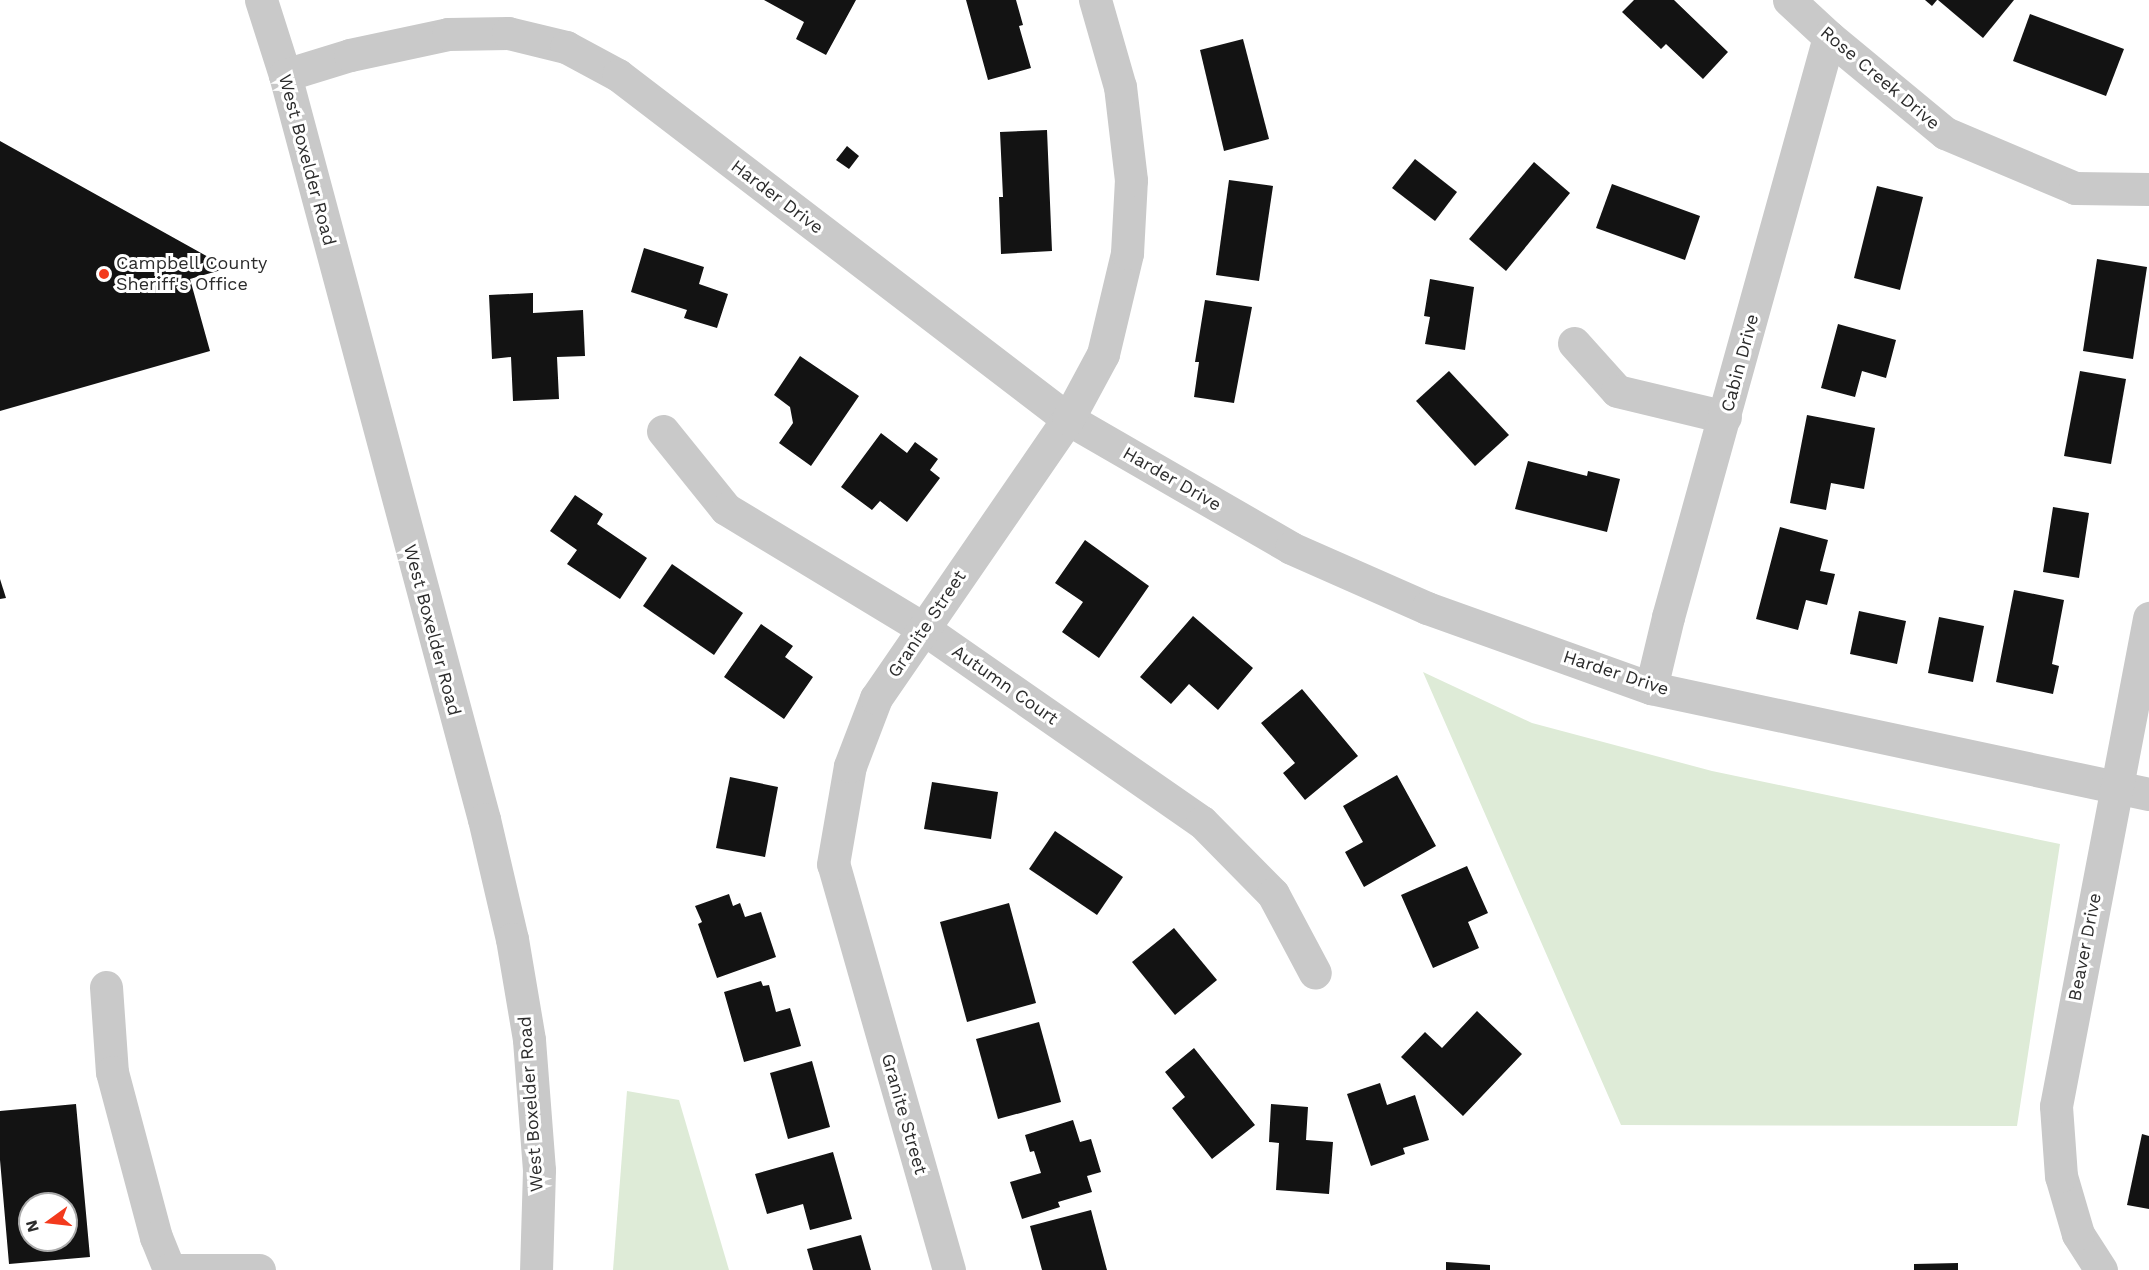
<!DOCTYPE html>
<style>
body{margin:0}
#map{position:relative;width:2149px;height:1270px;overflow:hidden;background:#fff;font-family:"Work Sans",sans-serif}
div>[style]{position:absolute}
.green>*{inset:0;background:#deebd7}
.building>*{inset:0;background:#131313}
.minor>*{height:33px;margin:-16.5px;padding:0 16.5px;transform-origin:16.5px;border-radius:16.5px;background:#c9c9c9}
.dots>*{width:16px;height:16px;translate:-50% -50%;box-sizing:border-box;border:3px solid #fff;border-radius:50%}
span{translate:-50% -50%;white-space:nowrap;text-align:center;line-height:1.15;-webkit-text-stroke:6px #fff;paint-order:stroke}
.street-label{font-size:18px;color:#2c2c2c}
.poi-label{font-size:18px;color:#2c2c2c}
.left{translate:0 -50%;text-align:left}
.north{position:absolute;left:18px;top:1192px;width:60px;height:60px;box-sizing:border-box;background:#fff;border:2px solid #ababab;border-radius:50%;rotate:255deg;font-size:16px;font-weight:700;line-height:24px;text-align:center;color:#2c2c2c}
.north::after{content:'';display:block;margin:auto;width:21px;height:27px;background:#f33a1d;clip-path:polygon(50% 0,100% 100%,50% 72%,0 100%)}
</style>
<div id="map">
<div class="green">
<div style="clip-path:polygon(1423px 672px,1532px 723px,1712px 771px,2060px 844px,2017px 1126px,1621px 1125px)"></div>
<div style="clip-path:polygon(627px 1091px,679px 1100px,729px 1270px,613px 1270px)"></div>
</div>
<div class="building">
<div style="clip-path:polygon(764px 0,856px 0,826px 55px,796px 39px,804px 22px)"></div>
<div style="clip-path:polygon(966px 0,1016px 0,1023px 25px,1019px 26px,1031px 68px,988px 80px)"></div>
<div style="clip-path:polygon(1634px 0,1674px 0,1728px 52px,1703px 79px,1666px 44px,1661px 49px,1622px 12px)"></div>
<div style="clip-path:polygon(1925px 0,1937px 0,1932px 6px)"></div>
<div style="clip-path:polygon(1938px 0,2014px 0,1983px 38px)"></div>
<div style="clip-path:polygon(2030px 14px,2124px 49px,2106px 96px,2013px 61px)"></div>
<div style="clip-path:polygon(1243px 39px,1269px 139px,1224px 151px,1200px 50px)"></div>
<div style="clip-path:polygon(1047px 130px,1052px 251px,1001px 254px,999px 197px,1003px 197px,1000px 132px)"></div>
<div style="clip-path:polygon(0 141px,228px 268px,190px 279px,210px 351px,0 411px)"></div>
<div style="clip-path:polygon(847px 146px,859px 156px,849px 169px,836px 160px)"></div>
<div style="clip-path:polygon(1415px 159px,1457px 192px,1435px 221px,1392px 188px)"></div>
<div style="clip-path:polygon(1534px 162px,1570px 193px,1506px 271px,1469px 239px)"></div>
<div style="clip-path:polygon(1229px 180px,1273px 186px,1259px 281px,1216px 275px)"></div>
<div style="clip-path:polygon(1612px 184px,1700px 216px,1685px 260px,1596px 228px)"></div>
<div style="clip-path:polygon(1877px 186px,1923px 197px,1900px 290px,1854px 278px)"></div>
<div style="clip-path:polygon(644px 248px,704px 267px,699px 284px,728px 294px,717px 328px,684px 318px,687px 310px,631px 292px)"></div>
<div style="clip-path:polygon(2097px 259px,2147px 267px,2133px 359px,2083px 351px)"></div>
<div style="clip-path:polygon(1430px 279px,1474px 287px,1465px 350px,1425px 344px,1430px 317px,1424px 316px)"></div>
<div style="clip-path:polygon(533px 293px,533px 313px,583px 310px,585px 356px,557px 357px,559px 399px,513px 401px,511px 357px,492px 359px,489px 295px)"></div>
<div style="clip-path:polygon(1205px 300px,1252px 307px,1234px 403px,1194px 397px,1199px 362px,1195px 362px)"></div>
<div style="clip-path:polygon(1838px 324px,1896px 340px,1886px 378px,1862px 371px,1855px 397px,1821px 388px)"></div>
<div style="clip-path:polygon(800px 356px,859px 396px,811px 466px,779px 443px,793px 423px,790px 407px,774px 395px)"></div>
<div style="clip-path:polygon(1449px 371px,1509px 435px,1475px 466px,1416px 401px)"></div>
<div style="clip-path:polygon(2080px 371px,2126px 379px,2111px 464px,2064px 456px)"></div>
<div style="clip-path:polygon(1807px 415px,1875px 428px,1864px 489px,1831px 483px,1826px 510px,1790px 503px)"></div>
<div style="clip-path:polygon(881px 433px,907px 453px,915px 442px,938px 459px,930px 470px,940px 478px,907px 522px,880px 501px,872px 510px,841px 487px)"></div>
<div style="clip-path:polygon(1528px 461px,1587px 476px,1588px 471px,1620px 479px,1607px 532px,1515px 509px)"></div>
<div style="clip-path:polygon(575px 495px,603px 514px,597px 524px,647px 558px,620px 599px,567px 564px,577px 550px,550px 531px)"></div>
<div style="clip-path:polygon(2053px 507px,2089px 513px,2079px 578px,2043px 572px)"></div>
<div style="clip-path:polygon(1780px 527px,1828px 540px,1820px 571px,1835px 574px,1827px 605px,1806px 600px,1798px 630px,1756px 619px)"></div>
<div style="clip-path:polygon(1085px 540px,1149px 586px,1099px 658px,1062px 632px,1083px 602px,1055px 583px)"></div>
<div style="clip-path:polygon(672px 564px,743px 613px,714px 655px,643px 606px)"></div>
<div style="clip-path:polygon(0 579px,6px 598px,0 599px)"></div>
<div style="clip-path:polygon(2014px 590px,2064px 600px,2052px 664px,2059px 666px,2053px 694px,1996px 682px)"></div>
<div style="clip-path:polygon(1859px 611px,1906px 621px,1897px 664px,1850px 654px)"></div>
<div style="clip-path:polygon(1193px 616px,1253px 668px,1218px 710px,1189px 684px,1171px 704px,1140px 677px)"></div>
<div style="clip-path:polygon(1939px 617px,1984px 626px,1973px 682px,1928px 673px)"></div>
<div style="clip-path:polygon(761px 624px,793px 646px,785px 657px,813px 677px,784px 719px,724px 677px)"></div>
<div style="clip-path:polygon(1302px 689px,1358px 756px,1305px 800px,1283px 773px,1295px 763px,1261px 723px)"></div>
<div style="clip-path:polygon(1397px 775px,1436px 846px,1364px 887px,1345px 852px,1363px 842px,1343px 806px)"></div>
<div style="clip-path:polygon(730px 777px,778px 787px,765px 857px,716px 848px)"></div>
<div style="clip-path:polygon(932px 782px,998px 792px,991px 839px,924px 829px)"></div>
<div style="clip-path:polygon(1055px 831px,1123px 877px,1097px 915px,1029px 869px)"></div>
<div style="clip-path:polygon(1467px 866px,1488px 913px,1468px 922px,1479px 948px,1433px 968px,1401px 895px)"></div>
<div style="clip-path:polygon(729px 894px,733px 906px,740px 903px,745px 917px,761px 912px,776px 957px,717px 978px,698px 924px,702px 922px,695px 906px)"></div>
<div style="clip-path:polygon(1009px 903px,1036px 1003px,967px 1022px,940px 922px)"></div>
<div style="clip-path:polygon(1174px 928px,1217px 980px,1175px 1015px,1132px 962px)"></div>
<div style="clip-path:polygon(761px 981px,763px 986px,769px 985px,776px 1012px,790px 1008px,801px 1046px,744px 1062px,724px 992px)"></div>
<div style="clip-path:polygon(1477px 1011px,1522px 1054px,1463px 1116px,1401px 1057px,1425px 1032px,1442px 1048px)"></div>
<div style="clip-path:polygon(1039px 1022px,1061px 1102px,998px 1119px,976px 1039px)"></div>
<div style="clip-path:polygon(1194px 1048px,1255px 1125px,1212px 1159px,1172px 1108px,1185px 1097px,1165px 1072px)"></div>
<div style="clip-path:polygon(812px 1061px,830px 1127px,788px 1139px,770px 1073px)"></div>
<div style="clip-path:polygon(1380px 1083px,1387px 1105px,1415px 1095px,1429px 1140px,1403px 1148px,1405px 1154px,1371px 1166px,1347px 1094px)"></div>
<div style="clip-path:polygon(evenodd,76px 1104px,90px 1257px,9px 1264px,0 1160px,0 1111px,76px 1104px,30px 1204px,66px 1204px,66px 1240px,30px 1240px,30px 1204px)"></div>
<div style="clip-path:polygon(1271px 1104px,1308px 1107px,1306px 1140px,1333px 1142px,1329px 1194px,1276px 1190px,1279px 1143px,1269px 1142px)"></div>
<div style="clip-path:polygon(1073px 1120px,1080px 1142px,1091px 1139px,1101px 1172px,1087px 1176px,1092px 1192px,1058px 1202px,1060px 1207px,1022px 1219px,1010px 1182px,1041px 1173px,1034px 1151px,1030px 1152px,1025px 1135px)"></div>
<div style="clip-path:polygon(2142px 1134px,2149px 1136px,2149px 1209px,2127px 1205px)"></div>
<div style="clip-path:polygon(833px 1152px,852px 1219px,810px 1230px,803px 1204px,767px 1214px,755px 1174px)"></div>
<div style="clip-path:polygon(1091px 1210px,1107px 1270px,1042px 1270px,1030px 1226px)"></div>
<div style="clip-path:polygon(861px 1235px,871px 1270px,813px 1270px,807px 1249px)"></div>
<div style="clip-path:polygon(1446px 1262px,1490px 1265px,1490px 1270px,1446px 1270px)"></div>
<div style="clip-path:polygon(1958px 1263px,1958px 1270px,1914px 1270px,1914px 1264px)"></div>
</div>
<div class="minor">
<div style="left:261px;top:0;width:79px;rotate:72.3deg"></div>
<div style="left:285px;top:75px;width:770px;rotate:75.03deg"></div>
<div style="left:484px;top:819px;width:123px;rotate:76.9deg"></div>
<div style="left:512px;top:939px;width:102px;rotate:80.4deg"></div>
<div style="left:529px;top:1040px;width:130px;rotate:85.6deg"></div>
<div style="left:539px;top:1170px;width:100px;rotate:91.7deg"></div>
<div style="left:1789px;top:0;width:54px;rotate:42.8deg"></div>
<div style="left:1829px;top:37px;width:151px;rotate:39.6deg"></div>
<div style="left:1945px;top:133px;width:141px;rotate:22.9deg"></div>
<div style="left:2075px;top:188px;width:74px;rotate:0.8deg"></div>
<div style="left:285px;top:75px;width:68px;rotate:-17.1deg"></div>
<div style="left:350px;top:55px;width:100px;rotate:-12.1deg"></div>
<div style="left:448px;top:34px;width:60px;rotate:-1deg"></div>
<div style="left:508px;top:33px;width:60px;rotate:13.6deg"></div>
<div style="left:566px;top:47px;width:59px;rotate:28.3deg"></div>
<div style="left:618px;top:75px;width:566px;rotate:37.4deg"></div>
<div style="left:1068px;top:419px;width:258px;rotate:30deg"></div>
<div style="left:1291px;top:548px;width:149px;rotate:23.8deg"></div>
<div style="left:1427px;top:608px;width:238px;rotate:19.7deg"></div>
<div style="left:1651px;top:688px;width:509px;rotate:12.02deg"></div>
<div style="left:1574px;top:343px;width:64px;rotate:48.1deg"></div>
<div style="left:1617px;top:391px;width:111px;rotate:13.5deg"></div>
<div style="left:663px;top:431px;width:100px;rotate:51.1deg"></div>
<div style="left:726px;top:509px;width:232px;rotate:31.2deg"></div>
<div style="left:924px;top:629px;width:338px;rotate:34.8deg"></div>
<div style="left:1202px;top:822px;width:101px;rotate:45.4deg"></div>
<div style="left:1273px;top:894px;width:89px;rotate:62deg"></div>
<div style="left:1651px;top:688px;width:73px;rotate:-76.5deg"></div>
<div style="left:1668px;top:617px;width:602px;rotate:-74.49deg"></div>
<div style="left:106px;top:987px;width:85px;rotate:86deg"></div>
<div style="left:112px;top:1072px;width:171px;rotate:75.1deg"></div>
<div style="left:156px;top:1237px;width:35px;rotate:68deg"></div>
<div style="left:168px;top:1270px;width:91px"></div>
<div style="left:949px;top:1270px;width:422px;rotate:-105.9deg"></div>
<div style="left:833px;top:864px;width:99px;rotate:-80.2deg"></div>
<div style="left:850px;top:766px;width:73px;rotate:-69.1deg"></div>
<div style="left:876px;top:698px;width:339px;rotate:-55.5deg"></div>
<div style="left:1068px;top:419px;width:74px;rotate:-61.7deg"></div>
<div style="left:1103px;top:354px;width:104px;rotate:-76.6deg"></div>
<div style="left:1127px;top:253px;width:73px;rotate:-86.9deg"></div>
<div style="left:1131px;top:180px;width:94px;rotate:-96.7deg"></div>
<div style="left:1120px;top:87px;width:91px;rotate:-106deg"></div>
<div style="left:2101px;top:1270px;width:43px;rotate:-122.6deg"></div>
<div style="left:2078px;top:1234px;width:60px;rotate:-106.3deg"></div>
<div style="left:2061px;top:1176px;width:70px;rotate:-94.1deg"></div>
<div style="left:2056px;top:1106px;width:497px;rotate:-79.2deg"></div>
</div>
<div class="dots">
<div style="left:104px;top:274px;background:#f33a1d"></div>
</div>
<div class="street-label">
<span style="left:1880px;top:78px;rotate:40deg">Rose Creek Drive</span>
<span style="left:307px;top:160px;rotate:75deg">West Boxelder Road</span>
<span style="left:777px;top:197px;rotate:37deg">Harder Drive</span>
<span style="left:1740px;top:363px;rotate:-75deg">Cabin Drive</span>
<span style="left:1172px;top:479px;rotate:30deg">Harder Drive</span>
<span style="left:927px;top:624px;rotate:-56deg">Granite Street</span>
<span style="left:432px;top:630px;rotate:75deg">West Boxelder Road</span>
<span style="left:1616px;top:673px;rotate:18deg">Harder Drive</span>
<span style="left:1005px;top:685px;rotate:35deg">Autumn Court</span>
<span style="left:2085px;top:947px;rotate:-79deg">Beaver Drive</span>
<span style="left:531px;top:1104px;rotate:-94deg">West Boxelder Road</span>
<span style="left:904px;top:1114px;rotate:74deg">Granite Street</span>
</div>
<div class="poi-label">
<span class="left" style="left:116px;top:274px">Campbell County<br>Sheriff's Office</span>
</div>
<div class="north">N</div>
</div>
